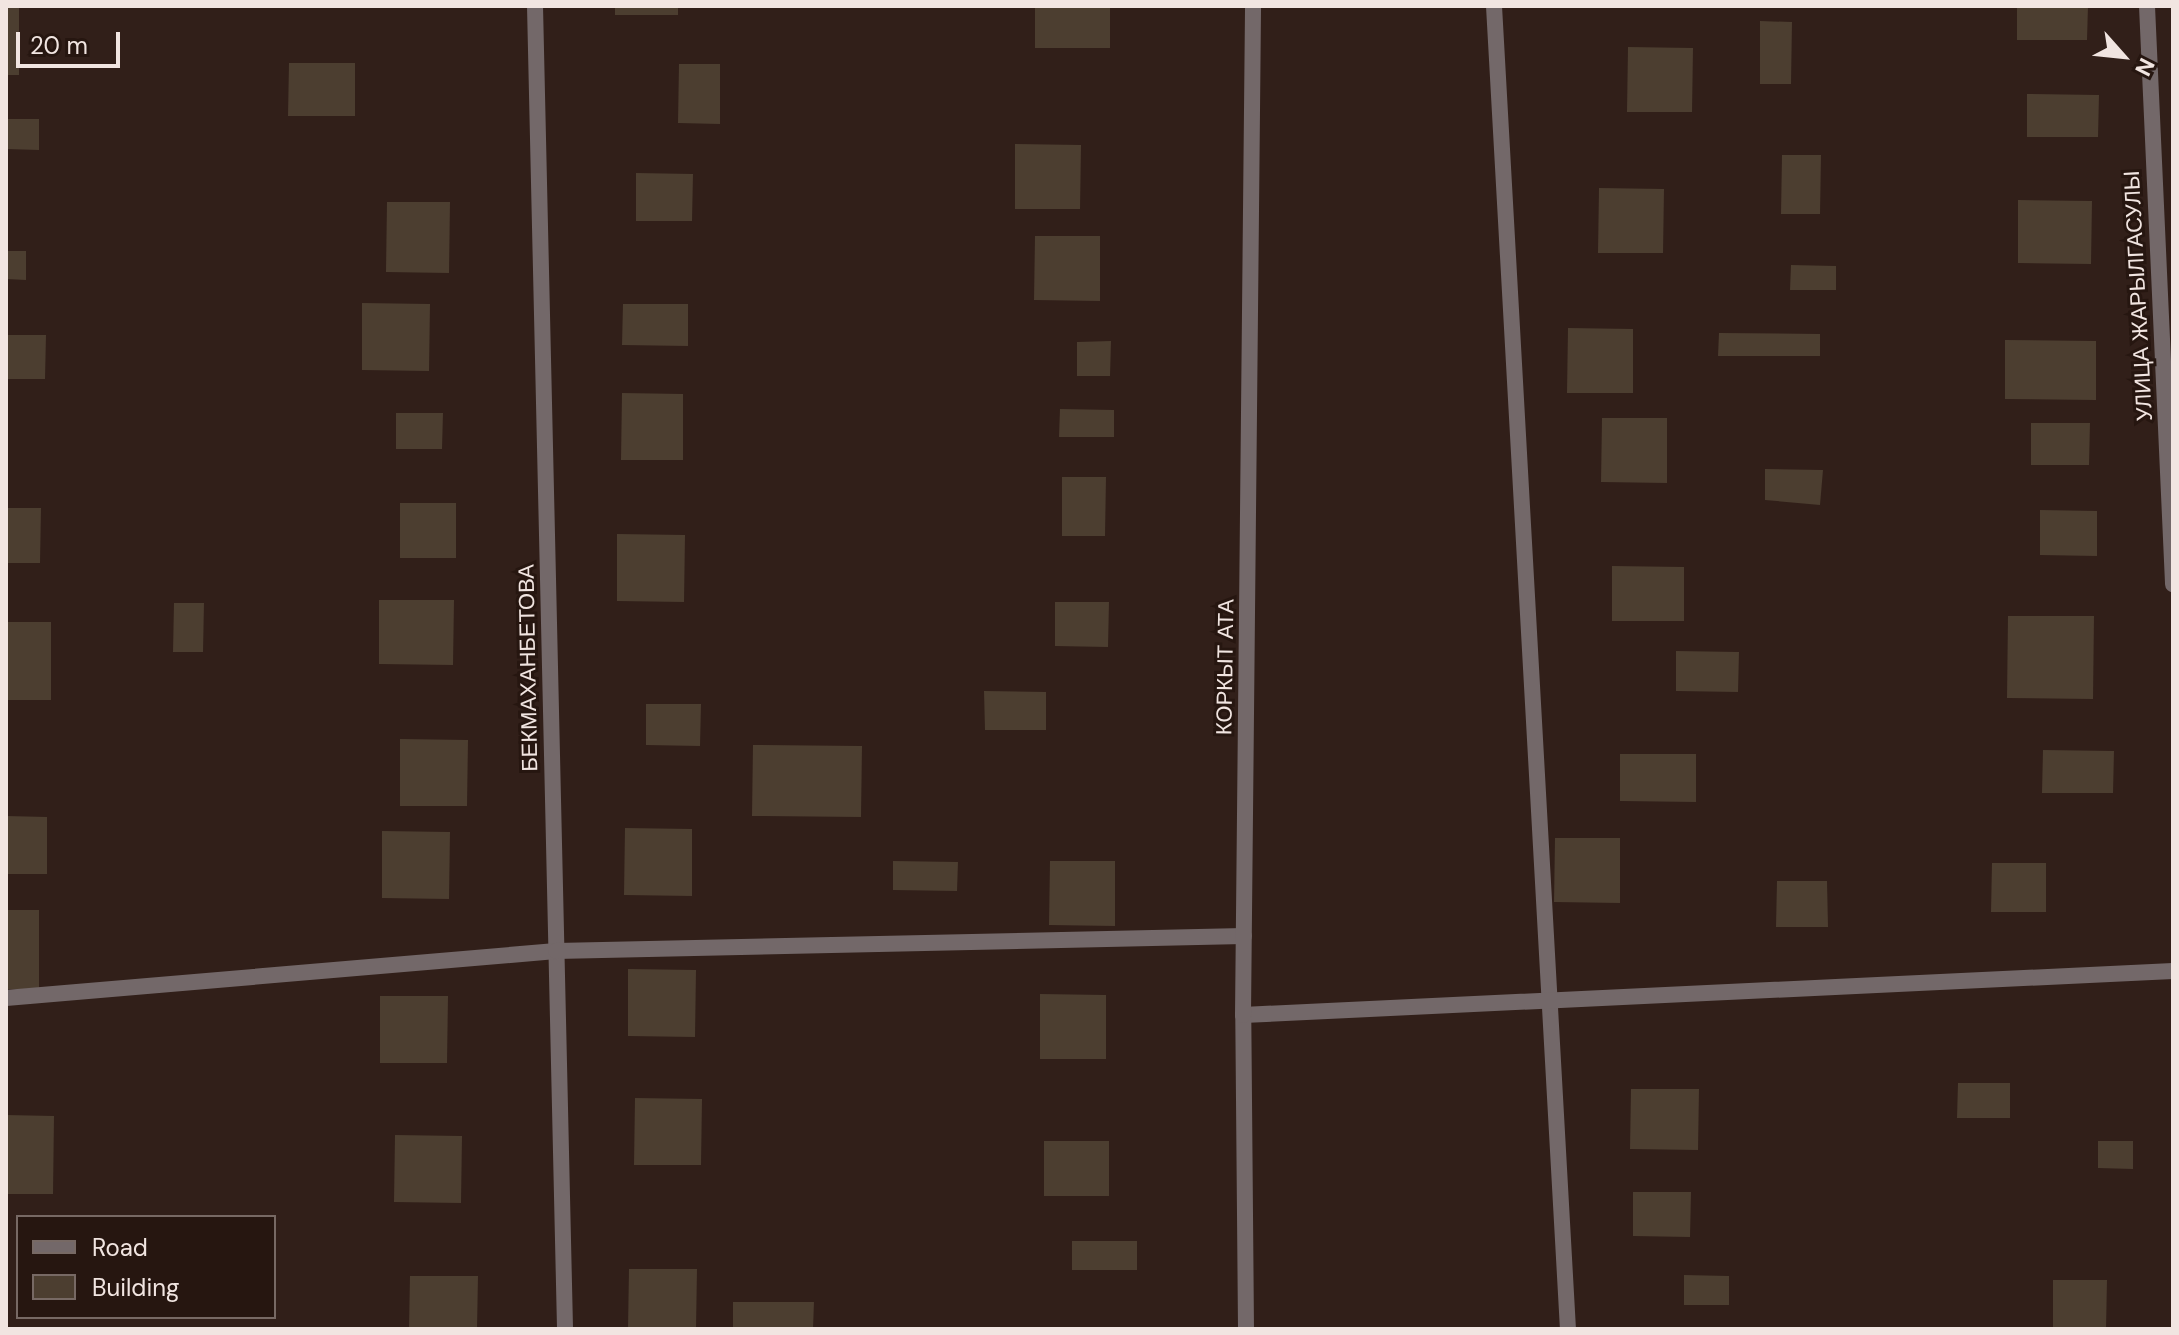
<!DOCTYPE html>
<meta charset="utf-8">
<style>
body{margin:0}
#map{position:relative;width:2179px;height:1335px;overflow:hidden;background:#311f19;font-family:"DM Sans",sans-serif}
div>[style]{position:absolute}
.building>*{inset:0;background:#4c3e30}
.minor>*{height:16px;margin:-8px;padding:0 8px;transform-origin:8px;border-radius:8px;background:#736869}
span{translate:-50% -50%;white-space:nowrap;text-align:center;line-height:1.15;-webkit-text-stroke:6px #261610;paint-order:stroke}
.street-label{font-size:22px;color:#f1e5e1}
.frame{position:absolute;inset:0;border:8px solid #f1e5e1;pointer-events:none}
.legend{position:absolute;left:16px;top:1215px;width:260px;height:104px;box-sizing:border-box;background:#261610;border:2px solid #776964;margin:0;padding:10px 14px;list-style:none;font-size:24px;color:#f1e5e1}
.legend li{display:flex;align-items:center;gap:16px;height:40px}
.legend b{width:40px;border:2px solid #776964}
.north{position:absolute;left:2083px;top:16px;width:80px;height:80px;-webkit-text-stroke:6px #261610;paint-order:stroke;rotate:117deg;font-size:22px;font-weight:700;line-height:32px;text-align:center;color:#f1e5e1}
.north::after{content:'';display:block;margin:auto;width:28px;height:36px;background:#f1e5e1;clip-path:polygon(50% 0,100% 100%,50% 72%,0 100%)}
.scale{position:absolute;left:16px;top:32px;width:104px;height:36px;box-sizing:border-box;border:4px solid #f1e5e1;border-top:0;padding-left:10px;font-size:24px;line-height:28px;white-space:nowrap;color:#f1e5e1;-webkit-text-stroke:6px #261610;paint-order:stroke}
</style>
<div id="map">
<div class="building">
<div style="clip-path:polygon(6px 6px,19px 6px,19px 75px,6px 75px)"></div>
<div style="clip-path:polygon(615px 6px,678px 6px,678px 15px,615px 15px)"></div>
<div style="clip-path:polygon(1035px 6px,1110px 6px,1110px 48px,1035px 48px)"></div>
<div style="clip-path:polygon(2017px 6px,2088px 6px,2087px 40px,2017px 40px)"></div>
<div style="clip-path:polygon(1760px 21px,1792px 22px,1791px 84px,1760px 84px)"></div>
<div style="clip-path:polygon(1628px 47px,1693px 48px,1692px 112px,1627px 112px)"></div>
<div style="clip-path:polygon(289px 63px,355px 63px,355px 116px,288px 116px)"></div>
<div style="clip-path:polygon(679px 64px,720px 64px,720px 124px,678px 123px)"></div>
<div style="clip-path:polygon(2027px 94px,2099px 95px,2098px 137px,2027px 137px)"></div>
<div style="clip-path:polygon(6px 119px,39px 119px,39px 150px,6px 149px)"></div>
<div style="clip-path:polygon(1015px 144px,1081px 145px,1080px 209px,1015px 209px)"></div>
<div style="clip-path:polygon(1782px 155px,1821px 155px,1820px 214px,1781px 214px)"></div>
<div style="clip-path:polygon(636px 173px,693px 174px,692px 221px,636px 221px)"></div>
<div style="clip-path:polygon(1599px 188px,1664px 189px,1663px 253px,1598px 253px)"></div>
<div style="clip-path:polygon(2018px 200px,2092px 201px,2091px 264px,2018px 263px)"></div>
<div style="clip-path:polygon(387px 202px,450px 202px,449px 273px,386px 272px)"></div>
<div style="clip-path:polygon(1035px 236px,1100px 236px,1100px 301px,1034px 300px)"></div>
<div style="clip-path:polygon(6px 251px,26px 251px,26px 280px,6px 279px)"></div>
<div style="clip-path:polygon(1791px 265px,1836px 266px,1836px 290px,1790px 290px)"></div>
<div style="clip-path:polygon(362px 303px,430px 304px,429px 371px,362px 370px)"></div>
<div style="clip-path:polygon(623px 304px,688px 304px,688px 346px,622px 345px)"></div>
<div style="clip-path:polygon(1568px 328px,1633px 329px,1633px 393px,1567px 393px)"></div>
<div style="clip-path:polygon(1719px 333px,1820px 334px,1820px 356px,1718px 356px)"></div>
<div style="clip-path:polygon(6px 335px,46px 335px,45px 379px,6px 379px)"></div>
<div style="clip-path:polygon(2005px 340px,2096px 341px,2096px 400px,2005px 399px)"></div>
<div style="clip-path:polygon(1111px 341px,1110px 376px,1077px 376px,1077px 342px)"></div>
<div style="clip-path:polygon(622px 393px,683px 394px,683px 460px,621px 460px)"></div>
<div style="clip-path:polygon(1060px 409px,1114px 410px,1114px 437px,1059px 437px)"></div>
<div style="clip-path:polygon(396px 413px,443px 413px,442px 449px,396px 449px)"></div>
<div style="clip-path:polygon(1602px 418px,1667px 418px,1667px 483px,1601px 482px)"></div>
<div style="clip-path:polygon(2031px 423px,2090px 423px,2089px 465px,2031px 465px)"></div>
<div style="clip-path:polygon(1765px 469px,1823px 470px,1820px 505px,1765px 500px)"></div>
<div style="clip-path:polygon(1062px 477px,1106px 477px,1105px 536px,1062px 536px)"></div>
<div style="clip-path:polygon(400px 503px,456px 503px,456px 558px,400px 558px)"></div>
<div style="clip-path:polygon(6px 508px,41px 508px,40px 563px,6px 563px)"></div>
<div style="clip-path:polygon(2040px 510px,2097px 511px,2097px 556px,2040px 555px)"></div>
<div style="clip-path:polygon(617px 534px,685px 535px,684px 602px,617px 601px)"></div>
<div style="clip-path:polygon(1612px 566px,1684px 567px,1684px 621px,1612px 621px)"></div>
<div style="clip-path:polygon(379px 600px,454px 600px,453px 665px,379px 664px)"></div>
<div style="clip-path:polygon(1055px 602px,1109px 602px,1108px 647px,1055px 646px)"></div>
<div style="clip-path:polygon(174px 603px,204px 603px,203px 652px,173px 652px)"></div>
<div style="clip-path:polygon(2008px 616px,2094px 616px,2093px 699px,2007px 698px)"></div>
<div style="clip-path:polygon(6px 622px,51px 622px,51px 700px,6px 700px)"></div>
<div style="clip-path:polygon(1676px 651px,1739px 652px,1738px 692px,1676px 691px)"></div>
<div style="clip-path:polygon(984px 691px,1046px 692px,1046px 730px,985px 730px)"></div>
<div style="clip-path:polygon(646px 704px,701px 704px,700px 746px,646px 745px)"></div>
<div style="clip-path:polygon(400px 739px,468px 740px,467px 806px,400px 806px)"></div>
<div style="clip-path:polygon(753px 745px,862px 746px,861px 817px,752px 816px)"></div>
<div style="clip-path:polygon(2043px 750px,2114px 751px,2113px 793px,2042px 793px)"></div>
<div style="clip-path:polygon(1620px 754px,1696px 754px,1696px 802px,1620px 801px)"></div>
<div style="clip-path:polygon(6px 816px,47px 817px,47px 874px,6px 874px)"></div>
<div style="clip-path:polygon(625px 828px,692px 829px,692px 896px,624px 895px)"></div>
<div style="clip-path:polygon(382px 831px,450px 832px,449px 899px,382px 898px)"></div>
<div style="clip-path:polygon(1555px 838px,1620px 838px,1620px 903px,1554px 902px)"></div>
<div style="clip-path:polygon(893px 861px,958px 862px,957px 891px,893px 890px)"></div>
<div style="clip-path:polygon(1050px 861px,1115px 861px,1115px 926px,1049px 925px)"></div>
<div style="clip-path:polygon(1992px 863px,2046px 863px,2046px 912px,1991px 912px)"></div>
<div style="clip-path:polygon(1777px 881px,1827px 881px,1828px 927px,1776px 927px)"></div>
<div style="clip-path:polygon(6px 910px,39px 910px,39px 989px,6px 989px)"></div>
<div style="clip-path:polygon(628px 969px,696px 970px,695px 1037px,628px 1036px)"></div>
<div style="clip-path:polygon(1040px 994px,1106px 995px,1106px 1059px,1040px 1059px)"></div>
<div style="clip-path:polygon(380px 996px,448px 996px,447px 1063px,380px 1063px)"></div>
<div style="clip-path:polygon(1958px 1083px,2010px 1083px,2010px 1118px,1957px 1118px)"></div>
<div style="clip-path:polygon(1631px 1089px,1699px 1089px,1698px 1150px,1630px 1149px)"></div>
<div style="clip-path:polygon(635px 1098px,702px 1099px,701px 1165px,634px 1165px)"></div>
<div style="clip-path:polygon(6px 1115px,54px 1116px,53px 1194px,6px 1194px)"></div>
<div style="clip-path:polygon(395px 1135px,462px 1136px,461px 1203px,394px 1202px)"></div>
<div style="clip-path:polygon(1044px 1141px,1109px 1141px,1109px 1196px,1044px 1196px)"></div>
<div style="clip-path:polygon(2098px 1141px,2133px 1141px,2133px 1169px,2098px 1168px)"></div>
<div style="clip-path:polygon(1633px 1192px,1691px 1192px,1690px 1237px,1633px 1236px)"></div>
<div style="clip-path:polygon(1072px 1241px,1137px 1241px,1137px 1270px,1072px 1270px)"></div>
<div style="clip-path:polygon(629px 1269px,697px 1269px,696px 1329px,628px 1329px)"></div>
<div style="clip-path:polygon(1684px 1275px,1729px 1276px,1729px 1305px,1684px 1305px)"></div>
<div style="clip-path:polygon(410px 1276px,478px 1276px,477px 1329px,409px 1329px)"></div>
<div style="clip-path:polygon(2053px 1280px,2107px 1280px,2106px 1329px,2053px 1329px)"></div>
<div style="clip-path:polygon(733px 1302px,814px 1302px,813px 1329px,733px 1329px)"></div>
</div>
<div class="minor">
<div style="left:535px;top:6px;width:1323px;rotate:88.7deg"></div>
<div style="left:1494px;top:6px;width:1325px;rotate:86.8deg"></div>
<div style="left:2147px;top:6px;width:579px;rotate:87.42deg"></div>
<div style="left:6px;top:998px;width:552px;rotate:-4.88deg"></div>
<div style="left:556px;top:951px;width:688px;rotate:-1.25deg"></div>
<div style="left:1243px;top:1015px;width:931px;rotate:-2.71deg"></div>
<div style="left:1246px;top:1329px;width:314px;rotate:-90.5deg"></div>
<div style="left:1243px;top:1015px;width:1009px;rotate:-89.43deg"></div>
</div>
<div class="street-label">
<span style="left:2138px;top:296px;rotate:-93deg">УЛИЦА ЖАРЫЛГАСУЛЫ</span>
<span style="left:1225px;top:667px;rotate:-89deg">КОРКЫТ АТА</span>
<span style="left:528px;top:668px;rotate:-91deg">БЕКМАХАНБЕТОВА</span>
</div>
<div class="frame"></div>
<ul class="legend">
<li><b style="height:10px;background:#736869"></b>Road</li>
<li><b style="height:22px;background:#4c3e30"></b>Building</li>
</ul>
<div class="north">N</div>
<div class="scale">20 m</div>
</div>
